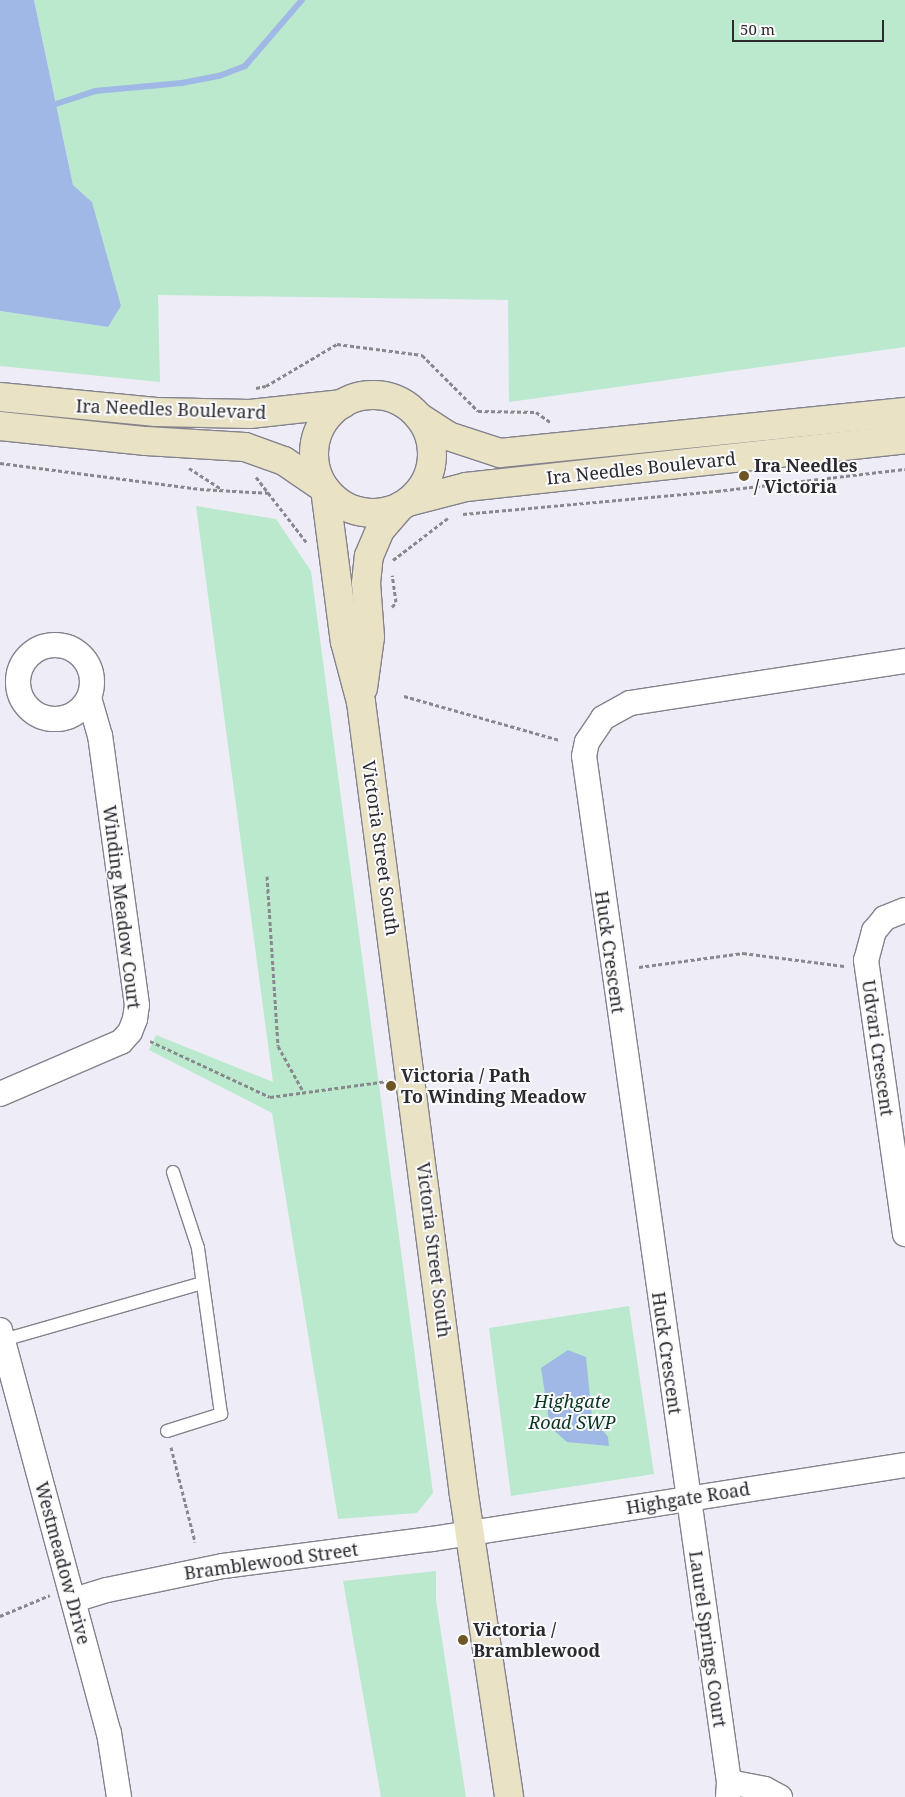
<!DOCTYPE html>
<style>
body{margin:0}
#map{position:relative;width:905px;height:1797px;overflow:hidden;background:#eeedf7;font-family:"Noto Serif",serif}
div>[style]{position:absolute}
.green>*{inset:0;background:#bbe9cd}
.water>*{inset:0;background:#a0b8e6}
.stream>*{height:6px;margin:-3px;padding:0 3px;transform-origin:3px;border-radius:3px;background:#a0b8e6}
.path>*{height:3px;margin-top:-1.5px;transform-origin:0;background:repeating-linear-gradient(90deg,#89888e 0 4px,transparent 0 6.5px)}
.roads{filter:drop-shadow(1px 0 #84828c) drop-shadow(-1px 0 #84828c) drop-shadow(0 1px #84828c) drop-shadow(0 -1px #84828c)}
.lane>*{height:12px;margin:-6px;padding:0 6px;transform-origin:6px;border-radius:6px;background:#fff}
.street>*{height:24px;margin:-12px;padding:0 12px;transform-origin:12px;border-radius:12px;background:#fff}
.street>.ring{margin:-12px;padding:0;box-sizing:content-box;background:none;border:24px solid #fff;border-radius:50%}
.secondary>*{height:28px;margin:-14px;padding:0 14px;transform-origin:14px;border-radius:14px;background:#e9e2c5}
.secondary>.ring{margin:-14px;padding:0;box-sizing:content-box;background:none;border:28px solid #e9e2c5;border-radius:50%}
.dots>*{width:14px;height:14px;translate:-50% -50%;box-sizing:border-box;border:2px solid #fbfbfd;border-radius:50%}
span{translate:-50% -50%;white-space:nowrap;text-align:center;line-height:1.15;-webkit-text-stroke:4px #fbfbfd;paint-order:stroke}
.street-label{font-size:18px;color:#2b2a2e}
.poi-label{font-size:18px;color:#2b2a2e;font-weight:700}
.left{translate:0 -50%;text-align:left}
.park-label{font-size:18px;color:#093621;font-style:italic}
.scale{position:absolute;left:732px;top:20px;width:152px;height:22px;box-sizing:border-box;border:2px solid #2b2a2e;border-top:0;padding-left:6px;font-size:15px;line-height:18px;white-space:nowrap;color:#2b2a2e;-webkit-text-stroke:4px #fbfbfd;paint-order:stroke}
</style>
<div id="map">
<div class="green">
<div style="clip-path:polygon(34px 0,905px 0,905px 347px,509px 402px,508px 300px,158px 295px,160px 382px,0 366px,0 311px,108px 327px,92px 202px,73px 185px)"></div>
<div style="clip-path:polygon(196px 506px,276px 519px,311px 571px,433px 1493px,417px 1513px,338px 1519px,272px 1113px,149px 1050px,156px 1035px,273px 1082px)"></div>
<div style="clip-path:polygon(629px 1306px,654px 1474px,511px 1496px,489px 1328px)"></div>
<div style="clip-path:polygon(436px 1571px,436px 1600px,466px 1797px,381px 1797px,343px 1581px)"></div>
</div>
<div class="water">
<div style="clip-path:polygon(0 0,34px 0,73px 185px,92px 202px,121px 306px,108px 327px,0 311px)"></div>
<div style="clip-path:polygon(568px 1350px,586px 1357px,592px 1417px,608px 1437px,609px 1446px,567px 1442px,550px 1427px,541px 1368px)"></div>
</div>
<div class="stream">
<div style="left:56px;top:104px;width:41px;rotate:-18.4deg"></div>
<div style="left:95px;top:91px;width:87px;rotate:-5.3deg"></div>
<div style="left:182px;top:83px;width:38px;rotate:-11deg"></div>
<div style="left:219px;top:76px;width:28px;rotate:-21deg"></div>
<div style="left:245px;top:66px;width:87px;rotate:-49.2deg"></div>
</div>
<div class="path">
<div style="left:256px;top:388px;width:10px;rotate:-11deg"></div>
<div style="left:266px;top:386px;width:82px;rotate:-30.6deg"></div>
<div style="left:337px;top:344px;width:86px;rotate:7.4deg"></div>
<div style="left:422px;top:355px;width:79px;rotate:45deg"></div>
<div style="left:478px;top:411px;width:58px;rotate:1deg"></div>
<div style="left:536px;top:412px;width:19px;rotate:35deg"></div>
<div style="left:0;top:463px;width:202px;rotate:7.4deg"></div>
<div style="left:200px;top:489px;width:70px;rotate:3.3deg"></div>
<div style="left:189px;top:468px;width:40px;rotate:32.9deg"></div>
<div style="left:256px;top:477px;width:83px;rotate:52.3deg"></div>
<div style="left:463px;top:514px;width:255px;rotate:-5.2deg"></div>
<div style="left:717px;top:491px;width:189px;rotate:-6.7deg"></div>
<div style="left:393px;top:560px;width:69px;rotate:-37.4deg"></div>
<div style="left:392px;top:607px;width:6px;rotate:-51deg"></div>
<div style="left:396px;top:602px;width:27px;rotate:-98deg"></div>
<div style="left:404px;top:696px;width:162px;rotate:15.8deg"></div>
<div style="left:267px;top:876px;width:170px;rotate:86.3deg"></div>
<div style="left:278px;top:1046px;width:54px;rotate:61deg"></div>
<div style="left:639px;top:967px;width:105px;rotate:-7.7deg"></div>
<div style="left:743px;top:953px;width:102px;rotate:7.3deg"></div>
<div style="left:150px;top:1041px;width:132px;rotate:25deg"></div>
<div style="left:270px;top:1097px;width:119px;rotate:-7.7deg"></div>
<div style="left:171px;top:1447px;width:98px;rotate:75.8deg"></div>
<div style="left:0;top:1616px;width:54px;rotate:-22.8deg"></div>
</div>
<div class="roads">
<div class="lane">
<div style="left:0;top:1341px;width:210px;rotate:-16deg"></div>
<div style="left:167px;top:1431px;width:57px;rotate:-17.5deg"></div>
<div style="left:221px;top:1414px;width:168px;rotate:-97.9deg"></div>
<div style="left:198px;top:1248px;width:80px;rotate:-108.2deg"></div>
</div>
<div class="street">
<div class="ring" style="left:18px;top:645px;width:50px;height:50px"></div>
<div style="left:905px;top:910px;width:22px;rotate:158deg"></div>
<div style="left:885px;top:918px;width:17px;rotate:130deg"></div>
<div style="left:874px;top:931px;width:30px;rotate:105deg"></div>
<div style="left:866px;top:960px;width:277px;rotate:81.9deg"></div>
<div style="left:0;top:1094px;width:132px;rotate:-23.3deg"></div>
<div style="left:121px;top:1042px;width:13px;rotate:-48deg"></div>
<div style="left:130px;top:1032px;width:14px;rotate:-69deg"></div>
<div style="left:135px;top:1019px;width:14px;rotate:-82deg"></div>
<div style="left:137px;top:1005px;width:272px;rotate:-97.8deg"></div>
<div style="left:100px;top:736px;width:40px;rotate:-106deg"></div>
<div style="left:0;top:1330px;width:417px;rotate:74.9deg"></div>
<div style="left:109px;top:1733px;width:65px;rotate:81.1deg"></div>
<div style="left:74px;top:1600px;width:34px;rotate:-17deg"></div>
<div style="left:107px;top:1590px;width:118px;rotate:-11.7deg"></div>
<div style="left:223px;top:1566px;width:211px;rotate:-7.4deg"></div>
<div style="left:432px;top:1539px;width:479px;rotate:-8.9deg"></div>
<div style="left:729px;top:1782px;width:37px;rotate:11deg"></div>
<div style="left:765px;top:1789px;width:17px;rotate:28deg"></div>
<div style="left:728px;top:1797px;width:15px;rotate:-86deg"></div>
<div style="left:729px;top:1782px;width:1036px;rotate:-98.04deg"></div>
<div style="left:584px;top:756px;width:14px;rotate:-78deg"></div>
<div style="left:587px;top:742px;width:29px;rotate:-56deg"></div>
<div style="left:603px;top:718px;width:31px;rotate:-29deg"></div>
<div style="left:630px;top:703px;width:278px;rotate:-8.7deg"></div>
</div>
<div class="secondary">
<div class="ring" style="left:314px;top:395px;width:90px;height:90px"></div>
<div style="left:0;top:397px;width:157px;rotate:5.5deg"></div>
<div style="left:156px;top:412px;width:94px;rotate:1.2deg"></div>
<div style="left:250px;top:414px;width:93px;rotate:-6.2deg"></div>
<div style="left:419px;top:417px;width:35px;rotate:33deg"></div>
<div style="left:448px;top:436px;width:55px;rotate:18.1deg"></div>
<div style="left:500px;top:453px;width:407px;rotate:-5.8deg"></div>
<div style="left:0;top:426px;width:147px;rotate:5.9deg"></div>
<div style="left:146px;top:441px;width:99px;rotate:3.5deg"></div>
<div style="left:245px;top:447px;width:41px;rotate:19.7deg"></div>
<div style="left:284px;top:461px;width:50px;rotate:34.3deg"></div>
<div style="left:325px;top:489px;width:154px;rotate:82.6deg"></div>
<div style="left:345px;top:642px;width:62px;rotate:75.1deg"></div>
<div style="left:361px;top:702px;width:800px;rotate:82.6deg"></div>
<div style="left:464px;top:1495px;width:305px;rotate:81.5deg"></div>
<div style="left:408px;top:502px;width:60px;rotate:-14.5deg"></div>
<div style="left:466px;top:487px;width:442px;rotate:-6.2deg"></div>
<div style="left:363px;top:688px;width:51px;rotate:-82.2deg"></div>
<div style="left:370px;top:637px;width:54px;rotate:-94.2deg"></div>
<div style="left:366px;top:583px;width:27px;rotate:-84deg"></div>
<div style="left:369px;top:556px;width:28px;rotate:-67deg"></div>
<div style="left:380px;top:530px;width:32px;rotate:-49deg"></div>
</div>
</div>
<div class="dots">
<div style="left:744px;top:476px;background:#6e5626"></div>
<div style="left:391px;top:1086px;background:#6e5626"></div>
<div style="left:463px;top:1640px;background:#6e5626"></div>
</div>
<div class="street-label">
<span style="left:171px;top:409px;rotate:2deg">Ira Needles Boulevard</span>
<span style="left:641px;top:468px;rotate:-6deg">Ira Needles Boulevard</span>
<span style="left:381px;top:848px;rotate:82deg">Victoria Street South</span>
<span style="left:122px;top:907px;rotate:83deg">Winding Meadow Court</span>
<span style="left:610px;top:952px;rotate:82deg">Huck Crescent</span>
<span style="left:878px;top:1048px;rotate:82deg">Udvari Crescent</span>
<span style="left:434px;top:1250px;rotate:83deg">Victoria Street South</span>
<span style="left:667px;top:1353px;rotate:82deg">Huck Crescent</span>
<span style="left:688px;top:1498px;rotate:-9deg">Highgate Road</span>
<span style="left:271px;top:1561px;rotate:-8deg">Bramblewood Street</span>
<span style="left:63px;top:1563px;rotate:75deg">Westmeadow Drive</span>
<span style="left:708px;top:1639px;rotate:82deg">Laurel Springs Court</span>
</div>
<div class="poi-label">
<span class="left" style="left:754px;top:476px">Ira Needles<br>/ Victoria</span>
<span class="left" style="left:401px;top:1086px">Victoria / Path<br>To Winding Meadow</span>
<span class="left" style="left:473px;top:1640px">Victoria /<br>Bramblewood</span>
</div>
<div class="park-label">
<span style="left:572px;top:1412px">Highgate<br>Road SWP</span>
</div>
<div class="scale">50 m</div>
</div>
